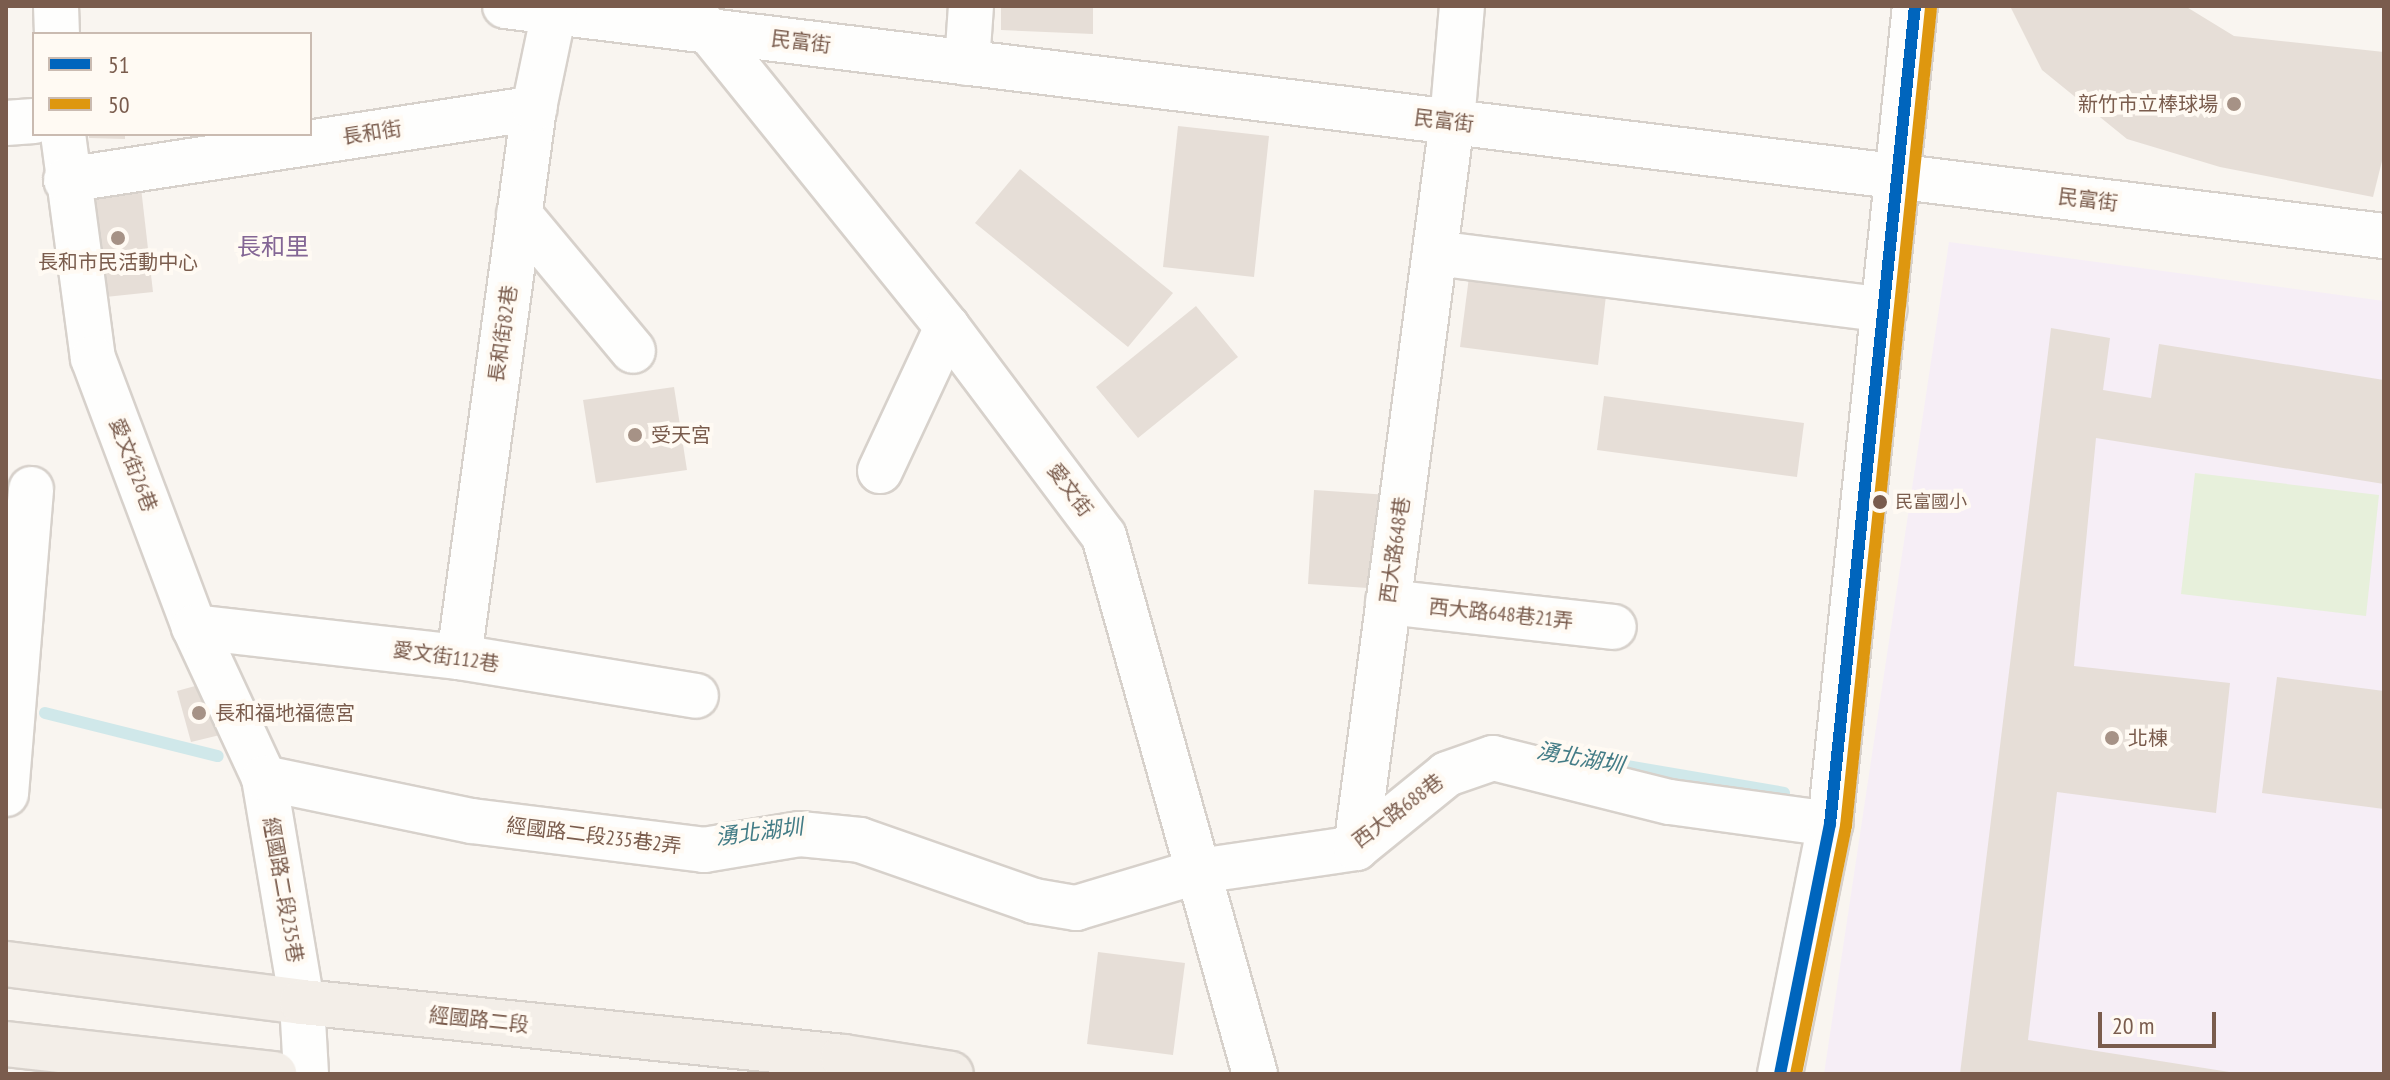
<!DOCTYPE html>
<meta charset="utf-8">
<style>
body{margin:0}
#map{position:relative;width:2390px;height:1080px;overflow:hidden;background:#f9f5f0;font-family:"PT Sans Narrow","Noto Sans TC",sans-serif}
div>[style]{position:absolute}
.education>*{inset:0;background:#f6eef6}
.green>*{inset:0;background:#e7f0db}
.stream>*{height:12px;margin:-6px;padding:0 6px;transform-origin:6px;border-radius:6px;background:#d0e8ea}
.building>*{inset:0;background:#e6ded7}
.roads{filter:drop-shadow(2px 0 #d7d1cb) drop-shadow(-2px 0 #d7d1cb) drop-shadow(0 2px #d7d1cb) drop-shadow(0 -2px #d7d1cb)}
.minor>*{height:44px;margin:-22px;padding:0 22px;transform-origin:22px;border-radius:22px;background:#fefefd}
.major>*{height:44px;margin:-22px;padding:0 22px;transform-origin:22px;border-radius:22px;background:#f3eee8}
.bus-1>*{height:12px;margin:-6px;padding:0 6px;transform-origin:6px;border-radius:6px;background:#0065bd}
.bus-2>*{height:12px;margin:-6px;padding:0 6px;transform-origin:6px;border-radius:6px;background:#de970f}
.dots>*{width:22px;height:22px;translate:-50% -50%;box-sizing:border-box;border:4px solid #fffaf3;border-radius:50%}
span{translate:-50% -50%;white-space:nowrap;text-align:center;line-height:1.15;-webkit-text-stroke:8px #fffaf3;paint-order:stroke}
.bus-label{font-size:18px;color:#7a5c4d}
.left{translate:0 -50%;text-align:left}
.street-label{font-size:20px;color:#7a5c4d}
.poi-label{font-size:20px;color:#7a5c4d}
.right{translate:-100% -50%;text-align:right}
.water-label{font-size:22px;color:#437c86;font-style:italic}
.quarter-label{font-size:24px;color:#846695}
.frame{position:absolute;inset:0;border:8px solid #7a5c4d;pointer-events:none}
.legend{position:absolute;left:32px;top:32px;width:280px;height:104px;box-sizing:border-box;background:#fffaf3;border:2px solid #cabbb1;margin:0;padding:10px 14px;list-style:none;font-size:24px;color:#7a5c4d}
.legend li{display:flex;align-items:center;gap:16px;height:40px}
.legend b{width:40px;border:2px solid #cabbb1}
.scale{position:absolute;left:2098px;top:1012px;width:118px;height:36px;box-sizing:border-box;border:4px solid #7a5c4d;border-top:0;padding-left:10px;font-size:24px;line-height:28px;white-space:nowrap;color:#7a5c4d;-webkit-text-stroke:6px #fffaf3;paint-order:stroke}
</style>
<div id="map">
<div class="education">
<div style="clip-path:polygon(1949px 242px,2384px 301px,2384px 1074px,1824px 1074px)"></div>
</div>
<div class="green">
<div style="clip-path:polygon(2195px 473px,2379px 495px,2366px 616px,2181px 594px)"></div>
</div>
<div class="stream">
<div style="left:45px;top:713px;width:178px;rotate:14deg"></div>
<div style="left:1580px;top:758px;width:207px;rotate:9.7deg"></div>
</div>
<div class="building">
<div style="clip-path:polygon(1001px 6px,1093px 6px,1093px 34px,1001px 30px)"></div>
<div style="clip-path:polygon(2010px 6px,2185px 6px,2234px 36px,2384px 52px,2384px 153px,2373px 197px,2220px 167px,2127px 139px,2042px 70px)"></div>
<div style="clip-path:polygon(1178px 126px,1269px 136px,1254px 277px,1163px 267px)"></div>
<div style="clip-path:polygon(89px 134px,125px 134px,125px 139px,89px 138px)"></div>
<div style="clip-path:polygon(1020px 169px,1173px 293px,1128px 347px,975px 223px)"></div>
<div style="clip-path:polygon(140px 179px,153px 292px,96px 298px,84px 185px)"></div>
<div style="clip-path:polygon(1470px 269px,1607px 287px,1598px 365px,1460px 347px)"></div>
<div style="clip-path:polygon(1196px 306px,1238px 357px,1138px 438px,1096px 387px)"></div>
<div style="clip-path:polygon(2051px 328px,2110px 338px,2103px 390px,2151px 398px,2159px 344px,2384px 380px,2384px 484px,2096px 438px,2074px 666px,2230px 683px,2216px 813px,2057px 792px,2028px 1040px,2242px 1074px,1960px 1074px)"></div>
<div style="clip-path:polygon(674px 387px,687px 470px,596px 483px,583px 400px)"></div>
<div style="clip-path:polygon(1604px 396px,1804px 423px,1797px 477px,1597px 450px)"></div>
<div style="clip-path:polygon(1314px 490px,1389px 495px,1383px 589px,1308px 584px)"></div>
<div style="clip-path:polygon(2277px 677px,2384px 691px,2384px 809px,2262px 793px)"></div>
<div style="clip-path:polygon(206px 683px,220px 735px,191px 742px,177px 691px)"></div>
<div style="clip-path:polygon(1098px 952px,1185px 963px,1173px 1055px,1087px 1044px)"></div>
</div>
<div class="roads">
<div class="minor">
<div style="left:56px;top:6px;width:28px;rotate:88deg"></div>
<div style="left:505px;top:6px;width:1893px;rotate:6.98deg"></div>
<div style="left:697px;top:17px;width:398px;rotate:51.1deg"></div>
<div style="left:947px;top:327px;width:261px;rotate:53.1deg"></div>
<div style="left:1104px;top:536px;width:559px;rotate:74.32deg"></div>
<div style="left:967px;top:63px;width:57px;rotate:-86deg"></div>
<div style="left:6px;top:123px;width:28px;rotate:-4deg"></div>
<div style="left:63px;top:134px;width:226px;rotate:82.4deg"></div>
<div style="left:93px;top:358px;width:287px;rotate:69.4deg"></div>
<div style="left:194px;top:627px;width:166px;rotate:65.1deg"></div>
<div style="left:264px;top:778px;width:227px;rotate:80.4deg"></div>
<div style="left:302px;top:1002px;width:72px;rotate:86.8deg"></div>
<div style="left:66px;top:180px;width:474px;rotate:-8.7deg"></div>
<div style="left:519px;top:214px;width:178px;rotate:50.2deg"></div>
<div style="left:1435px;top:253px;width:453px;rotate:7.2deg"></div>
<div style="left:880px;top:471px;width:159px;rotate:-65deg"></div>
<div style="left:1388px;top:602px;width:227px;rotate:6.3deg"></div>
<div style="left:194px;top:627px;width:267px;rotate:6.5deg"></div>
<div style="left:459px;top:657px;width:240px;rotate:9.3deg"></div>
<div style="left:459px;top:657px;width:554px;rotate:-82.22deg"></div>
<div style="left:534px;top:108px;width:98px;rotate:-78.2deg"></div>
<div style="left:264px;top:778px;width:212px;rotate:11.7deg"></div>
<div style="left:472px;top:821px;width:234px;rotate:7.1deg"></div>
<div style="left:704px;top:850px;width:97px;rotate:-9.5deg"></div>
<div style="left:800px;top:834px;width:60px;rotate:5.7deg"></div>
<div style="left:860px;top:840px;width:184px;rotate:19.3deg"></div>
<div style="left:1034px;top:901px;width:43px;rotate:9.5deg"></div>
<div style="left:1076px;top:908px;width:128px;rotate:-16.7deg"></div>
<div style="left:1199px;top:871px;width:159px;rotate:-8.3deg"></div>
<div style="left:1356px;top:848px;width:117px;rotate:-39.1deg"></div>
<div style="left:1447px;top:774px;width:49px;rotate:-19.2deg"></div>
<div style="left:1493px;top:758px;width:182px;rotate:14deg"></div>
<div style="left:1670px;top:802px;width:162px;rotate:7.8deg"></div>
<div style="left:6px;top:794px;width:306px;rotate:-85.3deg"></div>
<div style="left:1356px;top:848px;width:732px;rotate:-82.47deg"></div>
<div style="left:1452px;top:122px;width:116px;rotate:-85.1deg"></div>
<div style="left:1780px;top:1074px;width:255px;rotate:-78.7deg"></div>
<div style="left:1830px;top:824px;width:822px;rotate:-84.07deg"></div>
</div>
<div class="major">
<div style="left:6px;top:964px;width:298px;rotate:7.3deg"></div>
<div style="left:302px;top:1002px;width:544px;rotate:5.8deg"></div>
<div style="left:843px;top:1057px;width:109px;rotate:8.9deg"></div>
<div style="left:6px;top:1044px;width:270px;rotate:6.4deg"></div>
</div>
</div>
<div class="bus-1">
<div style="left:1780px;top:1074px;width:255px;rotate:-78.7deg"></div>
<div style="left:1830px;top:824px;width:822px;rotate:-84.07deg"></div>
</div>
<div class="bus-2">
<div style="left:1796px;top:1074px;width:253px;rotate:-78.6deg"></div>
<div style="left:1846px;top:826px;width:822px;rotate:-84.07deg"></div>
</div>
<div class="dots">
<div style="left:2234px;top:104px;background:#a69286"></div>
<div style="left:118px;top:238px;background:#a69286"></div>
<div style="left:635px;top:435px;background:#a69286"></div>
<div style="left:1880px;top:502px;background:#7a5c4d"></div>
<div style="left:199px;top:713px;background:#a69286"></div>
<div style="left:2112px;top:738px;background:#a69286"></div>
</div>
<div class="bus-label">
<span class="left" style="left:1895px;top:502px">民富國小</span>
</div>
<div class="street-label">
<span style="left:801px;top:42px;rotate:7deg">民富街</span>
<span style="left:1444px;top:121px;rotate:7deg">民富街</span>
<span style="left:372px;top:133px;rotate:-9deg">長和街</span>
<span style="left:2088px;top:200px;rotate:7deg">民富街</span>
<span style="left:503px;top:334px;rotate:-82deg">長和街82巷</span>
<span style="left:133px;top:465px;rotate:69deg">愛文街26巷</span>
<span style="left:1070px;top:490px;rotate:53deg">愛文街</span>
<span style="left:1395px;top:550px;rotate:-82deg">西大路648巷</span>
<span style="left:1501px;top:614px;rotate:6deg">西大路648巷21弄</span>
<span style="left:446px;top:657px;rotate:8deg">愛文街112巷</span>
<span style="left:1398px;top:811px;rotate:-37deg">西大路688巷</span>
<span style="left:594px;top:836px;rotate:7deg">經國路二段235巷2弄</span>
<span style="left:283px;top:890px;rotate:80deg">經國路二段235巷</span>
<span style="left:479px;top:1020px;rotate:6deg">經國路二段</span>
</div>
<div class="poi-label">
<span class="right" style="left:2218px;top:104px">新竹市立棒球場</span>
<span style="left:118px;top:262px">長和市民活動中心</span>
<span class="left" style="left:651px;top:435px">受天宮</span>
<span class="left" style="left:215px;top:713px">長和福地福德宮</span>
<span class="left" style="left:2128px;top:738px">北棟</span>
</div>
<div class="water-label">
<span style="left:1580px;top:758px;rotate:10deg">湧北湖圳</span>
<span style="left:759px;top:832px;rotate:-7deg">湧北湖圳</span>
</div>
<div class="quarter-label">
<span style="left:273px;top:247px">長和里</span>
</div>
<div class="frame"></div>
<ul class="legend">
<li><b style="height:10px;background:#0065bd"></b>51</li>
<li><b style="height:10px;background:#de970f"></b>50</li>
</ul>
<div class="scale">20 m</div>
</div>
